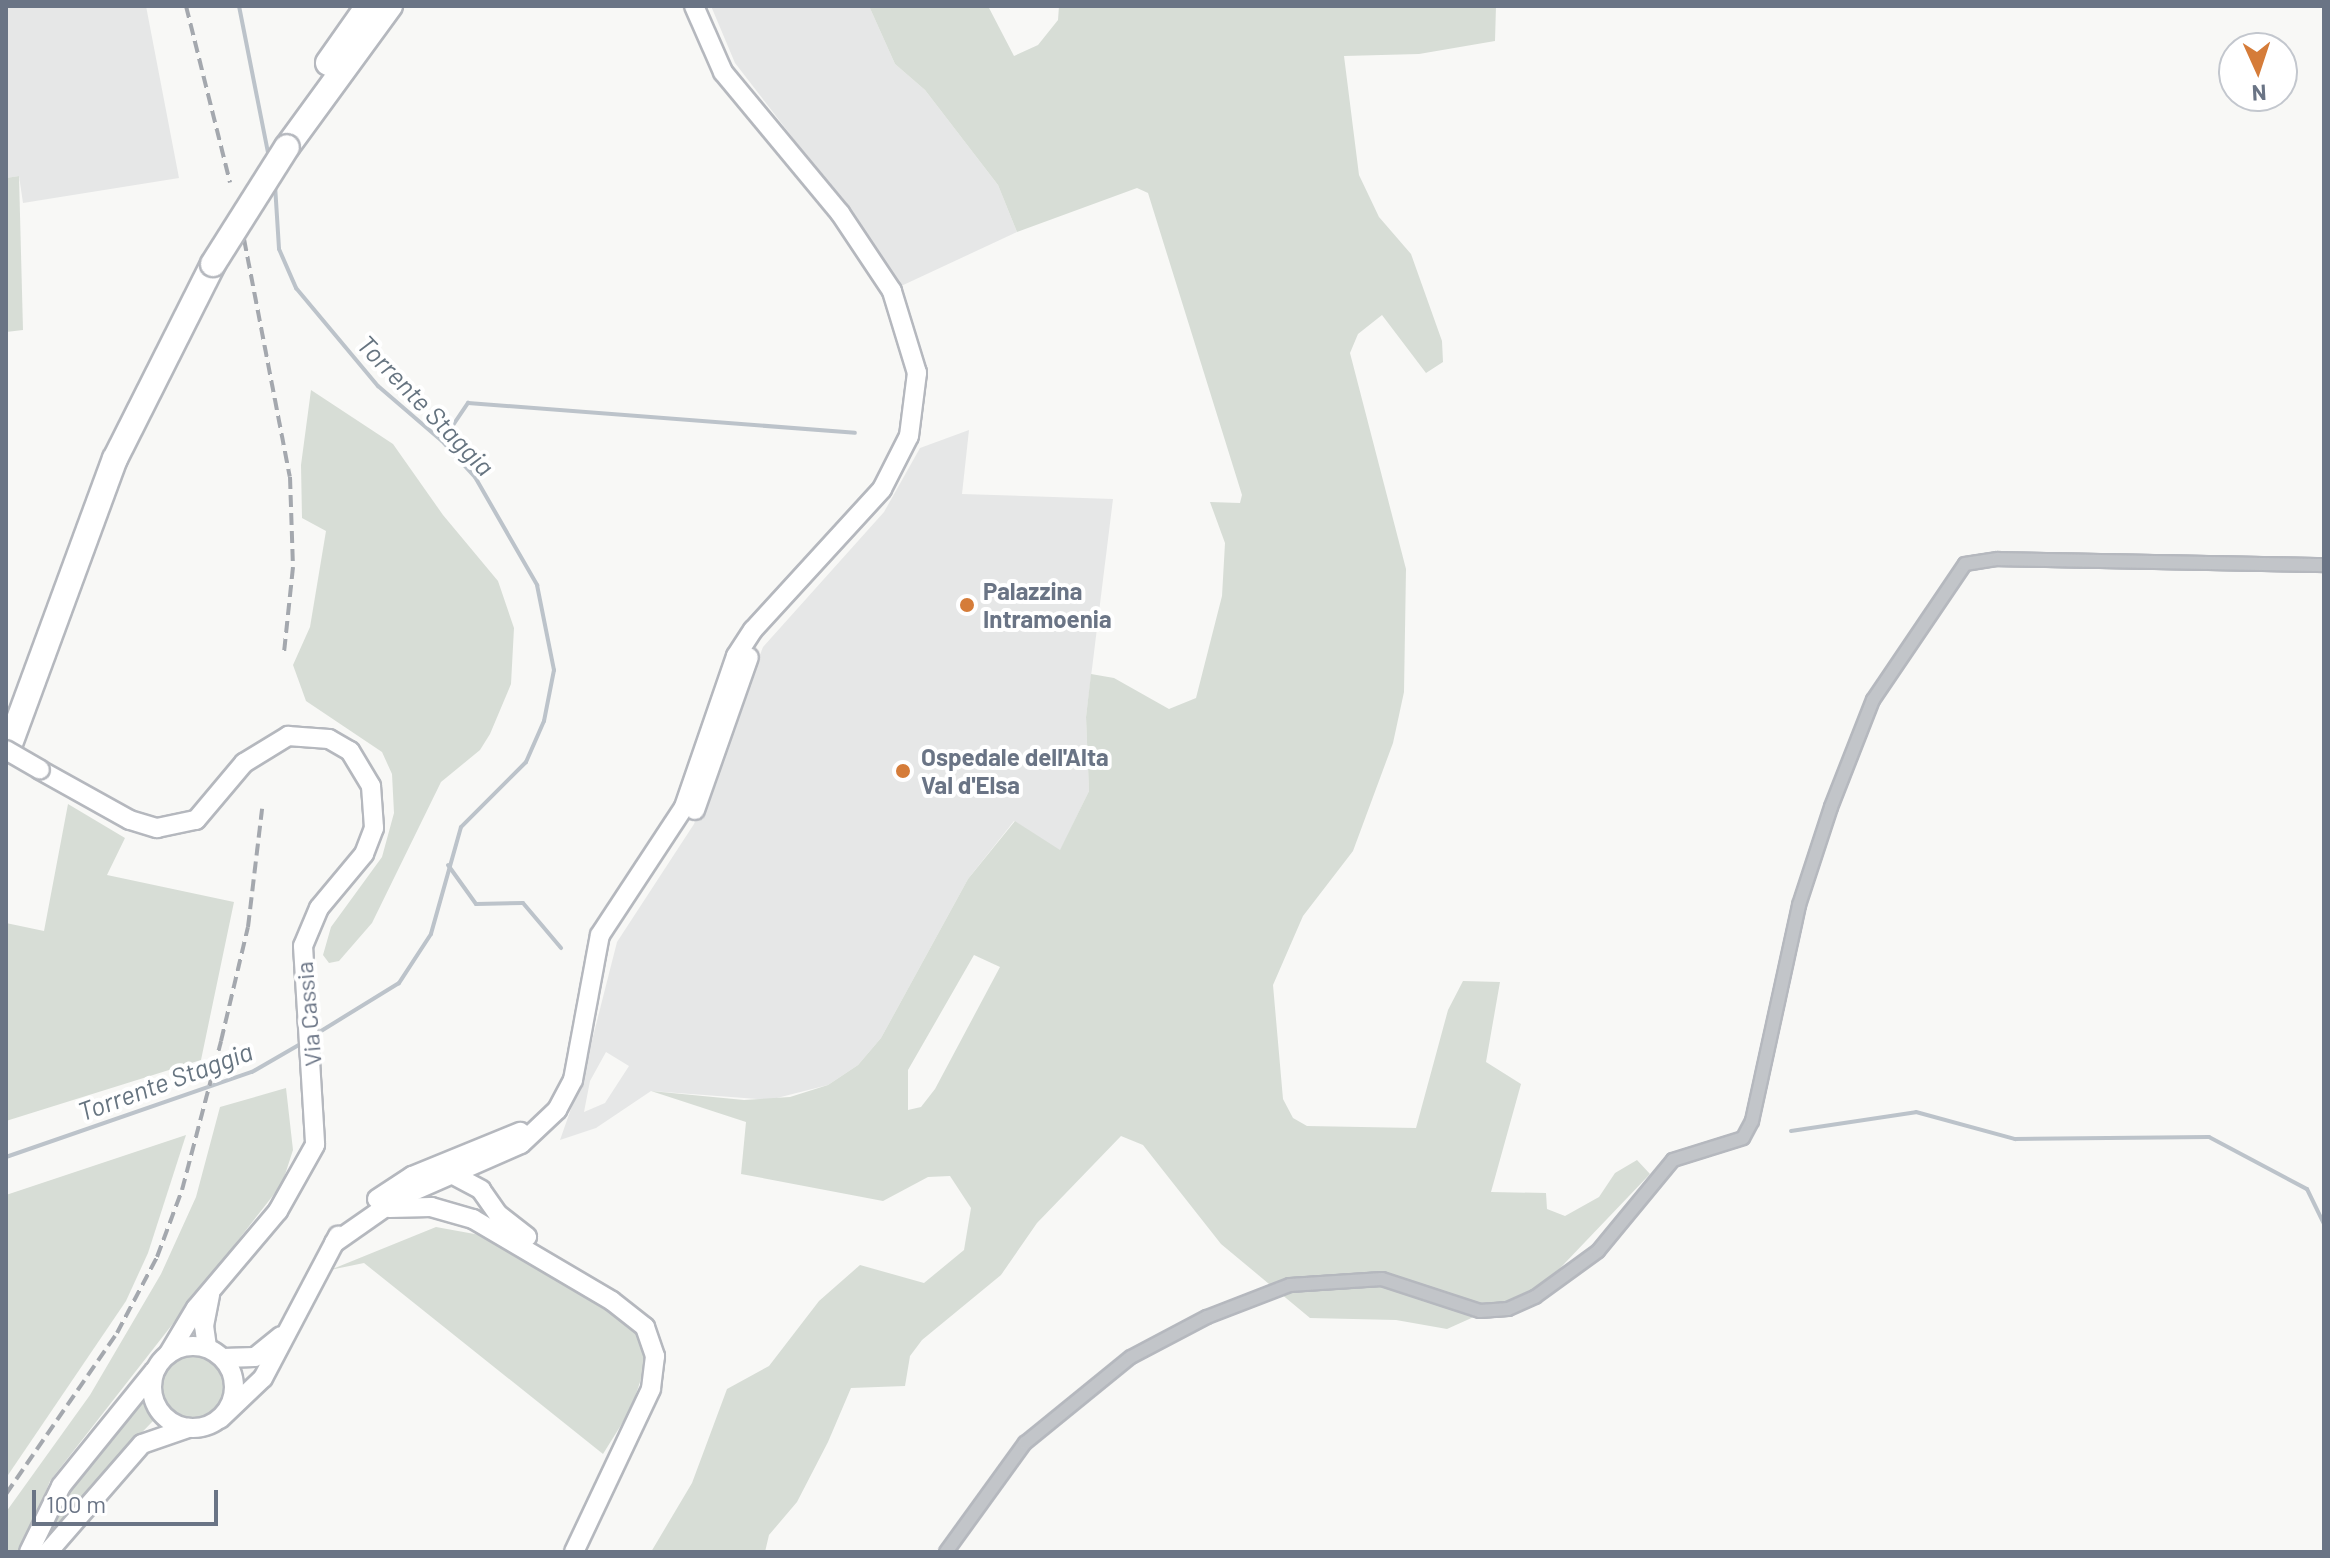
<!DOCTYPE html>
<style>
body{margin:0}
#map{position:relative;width:2330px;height:1558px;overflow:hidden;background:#f8f8f6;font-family:Barlow,sans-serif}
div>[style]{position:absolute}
.built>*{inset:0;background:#e6e7e7}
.green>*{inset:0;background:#d7ddd6}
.round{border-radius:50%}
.stream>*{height:4px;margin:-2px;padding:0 2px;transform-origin:2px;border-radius:2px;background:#bcc3ca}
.roads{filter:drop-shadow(2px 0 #b5b8be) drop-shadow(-2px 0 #b5b8be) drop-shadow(0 2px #b5b8be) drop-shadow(0 -2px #b5b8be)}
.minor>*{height:12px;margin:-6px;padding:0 6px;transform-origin:6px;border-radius:6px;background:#c2c5c9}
.secondary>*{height:18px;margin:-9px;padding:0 9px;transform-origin:9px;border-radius:9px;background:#fff}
.secondary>.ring{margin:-9px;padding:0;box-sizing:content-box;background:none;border:18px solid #fff;border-radius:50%}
.motorway>*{height:24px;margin:-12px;padding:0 12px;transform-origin:12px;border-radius:12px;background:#fff}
.rail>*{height:4px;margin-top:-2px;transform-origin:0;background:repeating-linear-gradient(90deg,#a4a8ae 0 12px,transparent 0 18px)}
.bridges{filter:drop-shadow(2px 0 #b5b8be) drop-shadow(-2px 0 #b5b8be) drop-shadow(0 2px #b5b8be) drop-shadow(0 -2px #b5b8be)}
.secondary-bridge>*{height:18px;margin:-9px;padding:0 9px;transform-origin:9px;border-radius:9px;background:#fff}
.motorway-bridge>*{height:24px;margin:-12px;padding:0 12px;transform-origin:12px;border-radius:12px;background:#fff}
.dots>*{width:22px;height:22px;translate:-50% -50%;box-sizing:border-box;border:4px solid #fff;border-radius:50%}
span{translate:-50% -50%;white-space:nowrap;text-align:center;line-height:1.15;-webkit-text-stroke:8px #fff;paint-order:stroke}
.poi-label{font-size:24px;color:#6a7485;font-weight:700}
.left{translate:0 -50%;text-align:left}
.street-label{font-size:24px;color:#6a7485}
.water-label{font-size:26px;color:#667480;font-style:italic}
.frame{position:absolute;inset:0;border:8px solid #6a7485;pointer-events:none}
.north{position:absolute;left:2218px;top:32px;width:80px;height:80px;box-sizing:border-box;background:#fff;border:2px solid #c3c7ce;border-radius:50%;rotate:177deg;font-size:22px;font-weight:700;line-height:32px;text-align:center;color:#6a7485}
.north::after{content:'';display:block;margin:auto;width:28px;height:36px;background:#d57c39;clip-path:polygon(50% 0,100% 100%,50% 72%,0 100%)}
.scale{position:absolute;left:32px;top:1490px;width:186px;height:36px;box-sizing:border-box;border:4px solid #6a7485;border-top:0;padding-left:10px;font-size:24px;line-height:28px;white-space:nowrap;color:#6a7485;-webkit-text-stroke:6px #fff;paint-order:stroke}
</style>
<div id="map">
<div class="built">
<div style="clip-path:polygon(6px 6px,146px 6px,179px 178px,23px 203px,19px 176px,6px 178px)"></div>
<div style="clip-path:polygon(711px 6px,869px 6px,895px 64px,925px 90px,998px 185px,1017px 232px,899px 287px,861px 226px,735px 63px)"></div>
<div style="clip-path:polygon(evenodd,969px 430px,962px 494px,1113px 499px,1086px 717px,1089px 791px,1060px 851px,1014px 821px,968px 879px,881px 1038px,858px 1065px,828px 1085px,769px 1100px,651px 1091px,596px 1128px,560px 1140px,584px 1072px,617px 942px,694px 824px,763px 647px,884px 512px,920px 448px,969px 430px,606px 1052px,629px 1066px,605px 1103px,584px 1112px,590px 1081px,606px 1052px)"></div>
</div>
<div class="green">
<div style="clip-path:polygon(evenodd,869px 6px,988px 6px,1014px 56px,1038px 45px,1058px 20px,1059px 6px,1496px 6px,1495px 41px,1419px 54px,1344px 56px,1359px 175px,1379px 217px,1411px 254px,1442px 341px,1443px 362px,1426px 373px,1382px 315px,1358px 334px,1350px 353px,1406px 569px,1404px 692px,1393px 743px,1353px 851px,1303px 916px,1273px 985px,1283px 1099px,1293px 1118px,1307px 1126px,1416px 1128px,1448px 1010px,1463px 981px,1500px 982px,1486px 1062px,1521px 1084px,1491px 1192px,1546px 1193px,1547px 1209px,1565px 1216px,1599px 1197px,1615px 1173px,1637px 1160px,1650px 1174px,1543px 1286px,1447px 1329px,1396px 1320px,1310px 1318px,1221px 1244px,1143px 1145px,1121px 1136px,1037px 1223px,1001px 1275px,922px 1340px,910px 1356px,905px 1386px,851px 1388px,828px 1442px,797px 1502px,769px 1535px,765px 1552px,651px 1552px,692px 1483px,727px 1389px,769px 1366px,819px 1301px,860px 1265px,924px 1283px,964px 1250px,971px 1208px,950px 1176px,928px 1177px,883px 1201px,741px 1174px,746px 1122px,651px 1091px,744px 1100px,790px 1097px,828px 1085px,858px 1065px,881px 1038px,968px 879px,1015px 821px,1060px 850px,1089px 791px,1086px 717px,1091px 674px,1114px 678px,1169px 709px,1196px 698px,1222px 596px,1225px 543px,1210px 502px,1240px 503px,1242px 495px,1148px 193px,1137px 188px,1017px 232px,998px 185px,925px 90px,895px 64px,869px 6px,974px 955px,1000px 967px,935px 1089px,921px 1107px,908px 1110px,908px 1070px,974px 955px)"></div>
<div style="clip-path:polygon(19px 176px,23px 330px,6px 332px,6px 178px)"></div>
<div style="clip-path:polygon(311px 390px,393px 444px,443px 515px,498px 581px,514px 628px,511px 684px,490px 734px,480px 750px,441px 782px,372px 923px,339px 961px,329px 963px,323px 955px,331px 927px,382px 857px,394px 813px,392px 774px,382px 752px,306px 701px,293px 665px,310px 627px,326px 531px,302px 518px,301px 465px)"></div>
<div style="clip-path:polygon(68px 804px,125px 838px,107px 875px,234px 902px,201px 1060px,6px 1121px,6px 923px,44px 931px)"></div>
<div style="clip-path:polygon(286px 1088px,293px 1150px,282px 1184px,50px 1481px,21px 1552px,6px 1552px,6px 1512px,90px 1395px,161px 1274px,196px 1197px,220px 1107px)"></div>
<div style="clip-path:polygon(186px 1135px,148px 1253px,126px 1301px,6px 1478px,6px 1195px)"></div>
<div style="clip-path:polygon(436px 1227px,491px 1237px,605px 1302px,636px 1331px,644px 1357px,641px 1379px,631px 1409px,603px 1454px,364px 1263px,330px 1270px)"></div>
<div class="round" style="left:162px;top:1354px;width:64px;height:64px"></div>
<div style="clip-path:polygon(144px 1396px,153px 1421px,90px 1486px,43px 1551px,40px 1544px,70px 1484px)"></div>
</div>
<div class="stream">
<div style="left:239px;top:6px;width:154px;rotate:78.8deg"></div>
<div style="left:275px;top:185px;width:64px;rotate:86.4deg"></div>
<div style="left:279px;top:249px;width:43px;rotate:66.4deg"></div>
<div style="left:296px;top:288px;width:128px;rotate:50.1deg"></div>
<div style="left:378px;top:386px;width:84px;rotate:40.7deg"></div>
<div style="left:442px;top:441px;width:49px;rotate:47.5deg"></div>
<div style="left:475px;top:477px;width:125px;rotate:60.1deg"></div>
<div style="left:537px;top:585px;width:87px;rotate:78.7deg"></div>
<div style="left:554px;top:670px;width:52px;rotate:101.1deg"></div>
<div style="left:544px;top:721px;width:45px;rotate:113.7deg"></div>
<div style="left:526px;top:762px;width:92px;rotate:135deg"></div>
<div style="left:461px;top:827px;width:111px;rotate:105.7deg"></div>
<div style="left:431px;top:934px;width:59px;rotate:123.1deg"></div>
<div style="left:399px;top:983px;width:101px;rotate:148.4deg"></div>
<div style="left:443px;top:440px;width:45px;rotate:-56deg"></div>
<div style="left:468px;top:403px;width:388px;rotate:4.4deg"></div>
<div style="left:448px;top:865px;width:48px;rotate:54.3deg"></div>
<div style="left:476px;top:904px;width:47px;rotate:-1.2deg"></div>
<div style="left:523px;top:903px;width:59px;rotate:49.8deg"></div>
<div style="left:1791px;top:1131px;width:126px;rotate:-8.6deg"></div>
<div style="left:1916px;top:1112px;width:103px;rotate:15.3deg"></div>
<div style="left:2015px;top:1139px;width:194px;rotate:-0.6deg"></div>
<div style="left:2209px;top:1137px;width:111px;rotate:28deg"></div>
<div style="left:2307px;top:1189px;width:39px;rotate:64deg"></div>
<div style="left:6px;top:1157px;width:260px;rotate:-19.1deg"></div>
<div style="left:252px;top:1072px;width:58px;rotate:-30.1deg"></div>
</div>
<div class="roads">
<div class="minor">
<div style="left:946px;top:1552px;width:135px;rotate:-54.1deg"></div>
<div style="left:1025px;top:1443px;width:136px;rotate:-39.1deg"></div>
<div style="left:1131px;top:1357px;width:86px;rotate:-27.8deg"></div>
<div style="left:1207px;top:1317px;width:89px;rotate:-21.1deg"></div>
<div style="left:1290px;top:1285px;width:92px;rotate:-3.7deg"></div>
<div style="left:1382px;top:1279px;width:103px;rotate:18.1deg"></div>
<div style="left:1480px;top:1311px;width:28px;rotate:-4deg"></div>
<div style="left:1508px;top:1309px;width:30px;rotate:-24deg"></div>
<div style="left:1535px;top:1297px;width:78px;rotate:-36.1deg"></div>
<div style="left:1598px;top:1251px;width:118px;rotate:-50.5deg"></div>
<div style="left:1673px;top:1160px;width:73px;rotate:-17.4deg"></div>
<div style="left:1743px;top:1138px;width:19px;rotate:-62deg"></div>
<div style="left:1752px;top:1121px;width:221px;rotate:-77.7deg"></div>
<div style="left:1799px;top:905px;width:103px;rotate:-71.9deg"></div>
<div style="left:1831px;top:807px;width:115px;rotate:-68.6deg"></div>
<div style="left:1873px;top:700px;width:164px;rotate:-55.9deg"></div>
<div style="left:1965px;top:564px;width:33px;rotate:-9deg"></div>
<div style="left:1998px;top:559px;width:326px;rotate:1.1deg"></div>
</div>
<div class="secondary">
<div style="left:40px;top:770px;width:103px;rotate:29.1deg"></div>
<div style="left:130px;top:820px;width:28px;rotate:17deg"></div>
<div style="left:157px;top:828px;width:40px;rotate:-12deg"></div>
<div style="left:196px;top:820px;width:75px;rotate:-49.9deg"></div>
<div style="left:244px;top:763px;width:52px;rotate:-31.5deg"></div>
<div style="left:288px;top:736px;width:41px;rotate:4.2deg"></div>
<div style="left:329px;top:739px;width:24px;rotate:30deg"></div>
<div style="left:350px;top:751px;width:41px;rotate:59deg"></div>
<div style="left:371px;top:786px;width:42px;rotate:85.9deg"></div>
<div style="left:374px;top:828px;width:28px;rotate:111deg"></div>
<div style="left:364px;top:854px;width:70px;rotate:129.8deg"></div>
<div style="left:319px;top:908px;width:41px;rotate:112.8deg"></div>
<div style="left:303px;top:946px;width:199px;rotate:86.5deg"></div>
<div style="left:315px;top:1145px;width:76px;rotate:119.3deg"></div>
<div style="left:278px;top:1211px;width:127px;rotate:130.2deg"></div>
<div style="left:196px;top:1308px;width:52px;rotate:121deg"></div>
<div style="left:695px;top:810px;width:162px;rotate:-70.6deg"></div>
<div style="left:446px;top:1171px;width:40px;rotate:28deg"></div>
<div style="left:481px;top:1190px;width:29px;rotate:55deg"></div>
<div style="left:498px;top:1214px;width:37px;rotate:38deg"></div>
<div style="left:377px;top:1199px;width:42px;rotate:-33.3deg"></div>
<div style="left:412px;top:1176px;width:117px;rotate:-22.2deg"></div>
<div style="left:389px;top:1208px;width:42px;rotate:-1.4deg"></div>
<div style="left:431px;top:1207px;width:44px;rotate:15.9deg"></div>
<div style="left:473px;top:1219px;width:161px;rotate:30.5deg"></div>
<div style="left:612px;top:1301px;width:42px;rotate:38.2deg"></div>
<div style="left:645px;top:1327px;width:31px;rotate:71deg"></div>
<div style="left:655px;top:1356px;width:33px;rotate:97deg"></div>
<div style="left:651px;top:1389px;width:180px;rotate:115.3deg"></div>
<div style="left:334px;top:1243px;width:80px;rotate:-34.9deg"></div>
<div style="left:400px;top:1197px;width:132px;rotate:-23.7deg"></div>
<div style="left:521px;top:1144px;width:50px;rotate:-43.4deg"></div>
<div style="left:557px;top:1110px;width:34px;rotate:-62deg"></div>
<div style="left:573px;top:1080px;width:147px;rotate:-79.5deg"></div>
<div style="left:600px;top:935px;width:153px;rotate:-56.7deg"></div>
<div style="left:684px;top:807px;width:160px;rotate:-71deg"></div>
<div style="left:736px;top:656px;width:31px;rotate:-57deg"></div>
<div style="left:753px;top:630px;width:191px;rotate:-47.5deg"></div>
<div style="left:882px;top:489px;width:59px;rotate:-63deg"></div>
<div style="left:909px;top:436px;width:64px;rotate:-82.8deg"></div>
<div style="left:917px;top:373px;width:86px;rotate:-107deg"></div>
<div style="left:892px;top:291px;width:94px;rotate:-123.7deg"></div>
<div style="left:840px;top:213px;width:183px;rotate:-129.7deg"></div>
<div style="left:723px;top:72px;width:72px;rotate:-113.7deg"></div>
<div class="ring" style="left:152px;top:1346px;width:64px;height:64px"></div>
<div style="left:207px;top:1347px;width:21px;rotate:-98deg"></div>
<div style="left:204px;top:1326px;width:32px;rotate:-79deg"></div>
<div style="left:223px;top:1358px;width:32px;rotate:-2deg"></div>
<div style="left:255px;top:1357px;width:33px;rotate:-39deg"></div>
<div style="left:220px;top:1419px;width:59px;rotate:-43.6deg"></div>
<div style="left:263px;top:1378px;width:161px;rotate:-62.2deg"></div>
<div style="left:29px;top:1552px;width:73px;rotate:-64.1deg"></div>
<div style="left:61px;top:1486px;width:148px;rotate:-51deg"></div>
<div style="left:48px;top:1552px;width:143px;rotate:-49deg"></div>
<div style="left:142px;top:1444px;width:49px;rotate:-19.2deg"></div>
</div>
<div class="motorway">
<div style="left:328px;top:63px;width:70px;rotate:-54.9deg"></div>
<div style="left:287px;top:147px;width:175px;rotate:-53.9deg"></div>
<div style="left:11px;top:741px;width:301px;rotate:-69.8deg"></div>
<div style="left:115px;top:459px;width:218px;rotate:-63.3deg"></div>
</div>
</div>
<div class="rail">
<div style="left:186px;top:6px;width:182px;rotate:76deg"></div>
<div style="left:244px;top:239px;width:242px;rotate:79.1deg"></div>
<div style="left:290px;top:477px;width:90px;rotate:88.1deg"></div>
<div style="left:293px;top:567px;width:86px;rotate:96deg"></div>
<div style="left:6px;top:1494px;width:196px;rotate:-55.4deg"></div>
<div style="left:117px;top:1333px;width:86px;rotate:-62.2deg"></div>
<div style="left:157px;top:1257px;width:72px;rotate:-69.5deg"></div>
<div style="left:182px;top:1190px;width:154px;rotate:-75.3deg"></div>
<div style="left:221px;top:1041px;width:117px;rotate:-76.7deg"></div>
<div style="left:248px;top:927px;width:119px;rotate:-83.2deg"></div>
</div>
<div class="bridges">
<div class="secondary-bridge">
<div style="left:6px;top:750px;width:39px;rotate:30deg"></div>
</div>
<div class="motorway-bridge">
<div style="left:213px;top:264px;width:138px;rotate:-57.7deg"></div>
</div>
</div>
<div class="dots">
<div style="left:967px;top:605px;background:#d57c39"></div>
<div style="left:903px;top:771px;background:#d57c39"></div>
</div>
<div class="poi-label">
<span class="left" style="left:983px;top:605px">Palazzina<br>Intramoenia</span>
<span class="left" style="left:921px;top:771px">Ospedale dell'Alta<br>Val d'Elsa</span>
</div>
<div class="street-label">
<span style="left:308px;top:1014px;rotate:-95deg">Via Cassia</span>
</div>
<div class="water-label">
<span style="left:426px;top:405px;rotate:46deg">Torrente Staggia</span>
<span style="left:165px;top:1081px;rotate:-20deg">Torrente Staggia</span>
</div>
<div class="frame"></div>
<div class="north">N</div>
<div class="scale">100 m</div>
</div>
